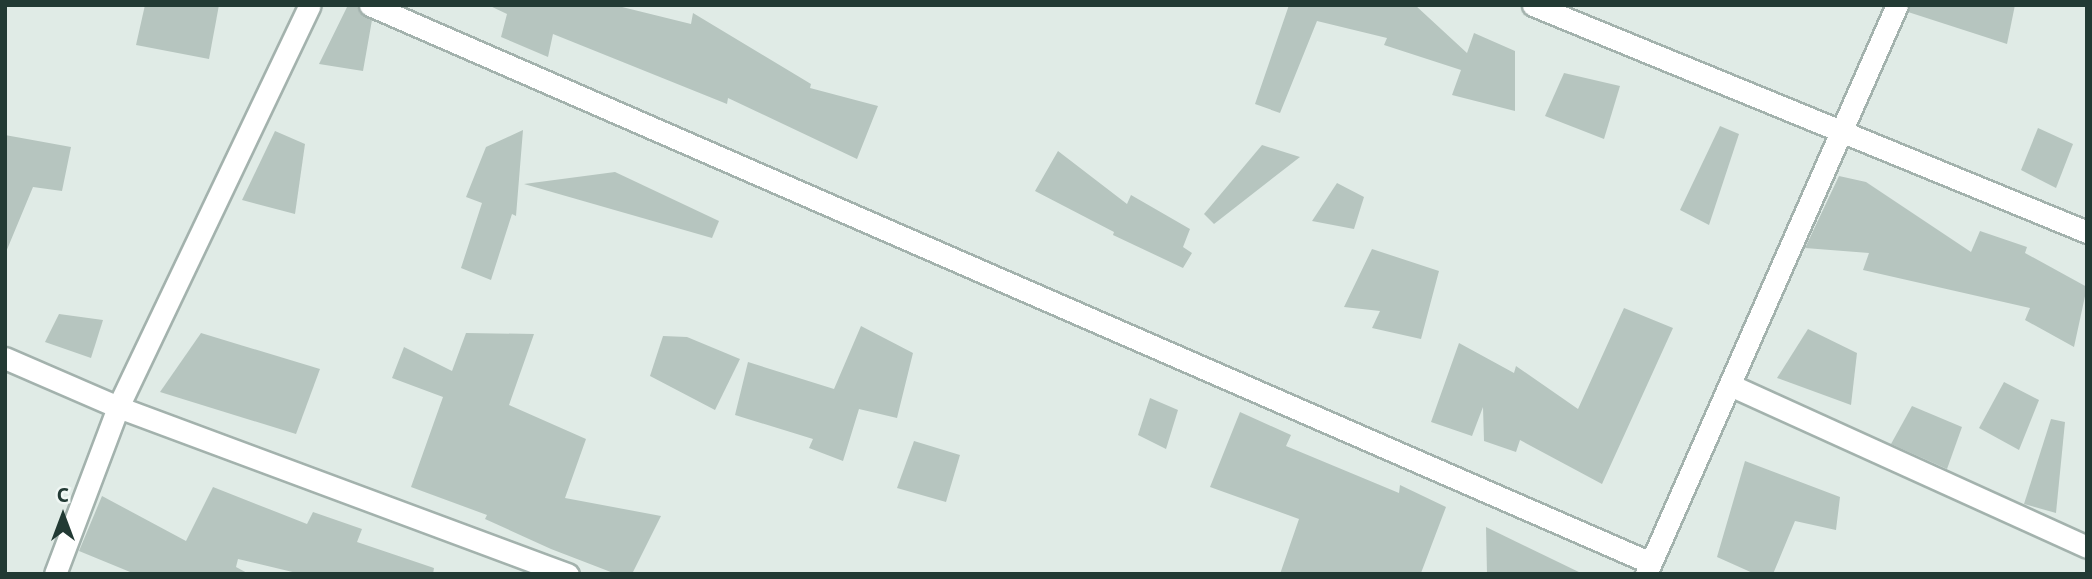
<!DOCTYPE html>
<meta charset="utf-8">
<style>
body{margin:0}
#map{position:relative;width:2092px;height:579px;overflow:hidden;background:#e0ebe6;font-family:"Noto Sans",sans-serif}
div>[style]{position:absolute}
.building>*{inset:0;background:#b6c5bf}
.roads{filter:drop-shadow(2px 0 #a3b2ad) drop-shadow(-2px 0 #a3b2ad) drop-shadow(0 2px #a3b2ad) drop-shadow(0 -2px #a3b2ad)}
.street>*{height:21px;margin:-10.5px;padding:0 10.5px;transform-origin:10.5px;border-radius:10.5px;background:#fff}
span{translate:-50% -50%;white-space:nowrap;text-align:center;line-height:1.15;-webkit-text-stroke:5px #f0f7f4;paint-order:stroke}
.frame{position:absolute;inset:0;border:7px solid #223a34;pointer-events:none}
.north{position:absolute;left:28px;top:481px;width:70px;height:70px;-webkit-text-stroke:5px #f0f7f4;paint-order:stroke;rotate:0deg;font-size:19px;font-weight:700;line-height:28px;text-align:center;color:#223a34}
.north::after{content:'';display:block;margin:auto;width:24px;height:32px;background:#223a34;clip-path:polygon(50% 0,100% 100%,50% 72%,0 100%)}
</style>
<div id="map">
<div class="building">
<div style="clip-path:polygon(145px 5px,219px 5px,209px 59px,136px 45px)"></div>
<div style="clip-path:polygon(348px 5px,357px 5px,360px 13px,372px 20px,363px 71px,319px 64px)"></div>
<div style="clip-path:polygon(488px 5px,614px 5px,691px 24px,693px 13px,811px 84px,810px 88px,878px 106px,857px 159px,728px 98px,727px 104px,553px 34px,548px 57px,501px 37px,507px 14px)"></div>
<div style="clip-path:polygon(1289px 5px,1415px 5px,1467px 53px,1474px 33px,1515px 51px,1515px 111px,1452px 95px,1461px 70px,1384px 45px,1387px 38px,1317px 21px,1280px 113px,1255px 104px)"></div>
<div style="clip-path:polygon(1910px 5px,2015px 5px,2007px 44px,1908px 12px)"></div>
<div style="clip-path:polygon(1564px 73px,1620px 86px,1604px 139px,1545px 116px)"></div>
<div style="clip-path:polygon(1720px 126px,1739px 134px,1709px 225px,1680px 210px)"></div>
<div style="clip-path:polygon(2038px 128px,2073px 144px,2056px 188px,2021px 170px)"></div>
<div style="clip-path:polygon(523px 130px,516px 216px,512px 214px,491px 280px,461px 268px,482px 203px,466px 197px,486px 147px)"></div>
<div style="clip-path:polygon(275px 131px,305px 144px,295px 214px,242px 200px)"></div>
<div style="clip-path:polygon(5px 135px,71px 147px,62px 191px,33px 187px,6px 252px)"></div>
<div style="clip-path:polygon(1262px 145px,1300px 157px,1214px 224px,1204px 214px)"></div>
<div style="clip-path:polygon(1058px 151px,1127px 204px,1131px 195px,1190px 229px,1183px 247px,1192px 253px,1183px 268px,1113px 235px,1114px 232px,1035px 191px)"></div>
<div style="clip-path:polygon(615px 172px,719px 221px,712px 238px,524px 184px)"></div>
<div style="clip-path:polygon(1839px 176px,1866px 182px,1971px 252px,1980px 231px,2027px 247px,2025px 253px,2087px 287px,2074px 347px,2025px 320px,2030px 308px,1863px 270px,1869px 253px,1805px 248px)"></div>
<div style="clip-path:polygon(1337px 183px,1364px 197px,1354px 229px,1312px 221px)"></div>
<div style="clip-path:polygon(1372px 249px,1439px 271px,1421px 339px,1372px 328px,1380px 311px,1344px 307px)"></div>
<div style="clip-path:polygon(1624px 308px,1673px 328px,1602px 484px,1520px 440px,1516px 452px,1484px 441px,1483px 407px,1472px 436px,1431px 422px,1459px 343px,1514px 373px,1516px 366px,1578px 409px)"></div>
<div style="clip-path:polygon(59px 314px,103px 320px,91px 358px,45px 342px)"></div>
<div style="clip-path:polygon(861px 326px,913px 353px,897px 418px,859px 409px,843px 461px,809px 448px,813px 439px,735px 415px,748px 362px,834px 389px)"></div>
<div style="clip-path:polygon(1808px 329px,1857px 353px,1851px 405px,1777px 378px)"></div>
<div style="clip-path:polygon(201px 333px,320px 369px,296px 434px,160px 392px)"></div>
<div style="clip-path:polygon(466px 333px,534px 334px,509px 405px,586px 439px,565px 498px,661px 516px,632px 574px,616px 574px,551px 549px,485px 519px,487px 515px,411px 487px,443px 397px,392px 378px,404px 347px,452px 371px)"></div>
<div style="clip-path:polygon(663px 336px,687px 337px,740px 359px,715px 410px,650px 376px)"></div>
<div style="clip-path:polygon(2004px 382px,2039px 400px,2019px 450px,1979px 428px)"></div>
<div style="clip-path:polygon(1150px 398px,1178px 410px,1166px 449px,1138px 435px)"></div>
<div style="clip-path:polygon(1912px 406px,1962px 427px,1947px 469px,1891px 444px)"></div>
<div style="clip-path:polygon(1240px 412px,1291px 435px,1286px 446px,1399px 493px,1400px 485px,1446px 507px,1421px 573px,1280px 574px,1299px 519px,1210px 487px)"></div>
<div style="clip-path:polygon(2051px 419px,2065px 422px,2056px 513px,2024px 504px)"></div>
<div style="clip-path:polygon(914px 441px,960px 455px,946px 502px,897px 488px)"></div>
<div style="clip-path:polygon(1745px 461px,1840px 497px,1836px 530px,1795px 521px,1773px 574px,1755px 574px,1717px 557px)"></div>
<div style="clip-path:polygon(213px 487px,307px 524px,313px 512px,362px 529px,357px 542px,434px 568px,433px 574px,301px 574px,238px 559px,236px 567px,249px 574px,135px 574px,79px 551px,102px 496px,186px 541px)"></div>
<div style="clip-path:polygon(1486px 527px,1583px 574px,1487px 574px)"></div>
</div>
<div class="roads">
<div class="street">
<div style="left:370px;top:5px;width:1397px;rotate:23.54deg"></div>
<div style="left:1533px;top:5px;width:599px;rotate:22.28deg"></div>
<div style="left:5px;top:358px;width:123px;rotate:23.4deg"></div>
<div style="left:118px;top:407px;width:480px;rotate:20.4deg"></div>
<div style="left:1730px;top:385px;width:392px;rotate:24.4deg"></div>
<div style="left:55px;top:574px;width:178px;rotate:-69.3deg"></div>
<div style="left:118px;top:407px;width:445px;rotate:-64.5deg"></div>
<div style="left:1646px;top:574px;width:622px;rotate:-66.2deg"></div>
</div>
</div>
<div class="frame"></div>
<div class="north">С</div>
</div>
